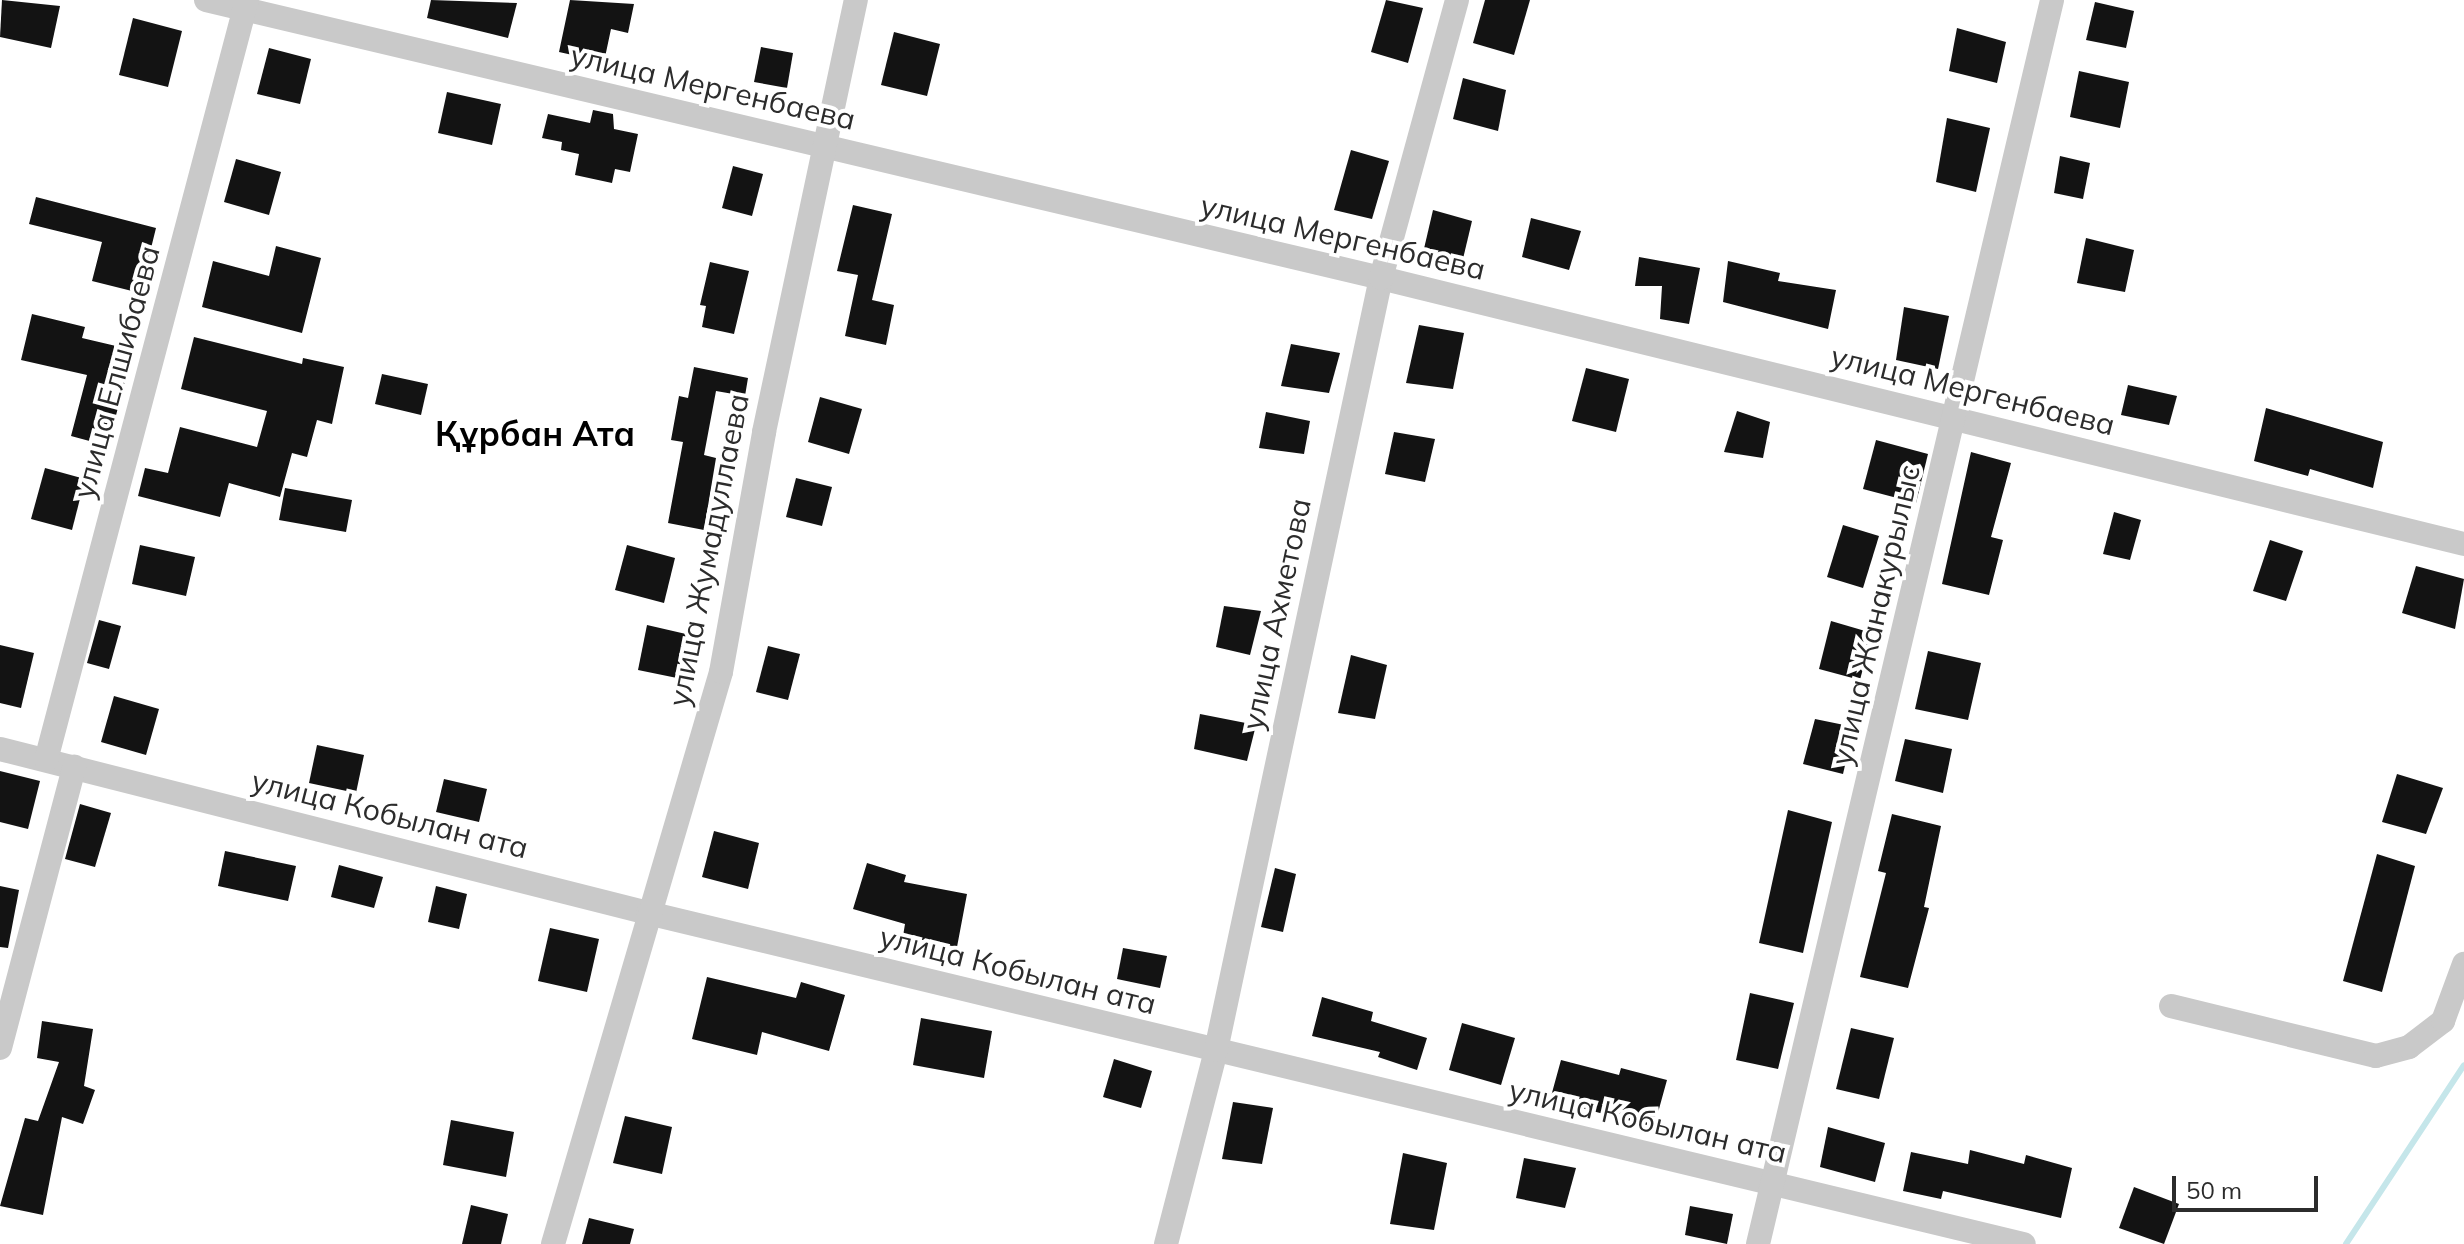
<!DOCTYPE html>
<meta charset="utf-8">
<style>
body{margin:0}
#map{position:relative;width:2464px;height:1244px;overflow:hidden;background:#fff;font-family:Mulish,sans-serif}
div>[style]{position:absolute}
.stream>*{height:6px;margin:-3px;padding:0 3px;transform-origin:3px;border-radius:3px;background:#c5e6ea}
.building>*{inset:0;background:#131313}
.minor>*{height:24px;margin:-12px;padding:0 12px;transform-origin:12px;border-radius:12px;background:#c9c9c9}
span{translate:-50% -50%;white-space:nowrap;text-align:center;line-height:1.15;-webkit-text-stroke:8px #fff;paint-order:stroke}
.street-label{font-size:30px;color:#2c2c2c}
.quarter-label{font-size:34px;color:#000;font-weight:700}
.scale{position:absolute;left:2172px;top:1176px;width:146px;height:36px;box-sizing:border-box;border:4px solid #2c2c2c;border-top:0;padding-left:10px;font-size:24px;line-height:28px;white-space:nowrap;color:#2c2c2c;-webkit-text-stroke:6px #fff;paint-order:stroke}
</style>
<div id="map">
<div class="stream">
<div style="left:2346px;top:1244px;width:214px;rotate:-56.6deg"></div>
</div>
<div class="building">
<div style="clip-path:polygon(2px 0,60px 6px,51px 48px,0 37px)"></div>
<div style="clip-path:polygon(431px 0,517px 3px,508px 38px,427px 18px)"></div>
<div style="clip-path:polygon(570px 0,634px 4px,628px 33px,611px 29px,604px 62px,559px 52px)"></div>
<div style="clip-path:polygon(1386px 0,1423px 8px,1408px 63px,1371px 52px)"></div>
<div style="clip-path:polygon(1485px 0,1530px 0,1514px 55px,1473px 43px)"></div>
<div style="clip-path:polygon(2095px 2px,2134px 11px,2126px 48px,2086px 40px)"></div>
<div style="clip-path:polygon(133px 18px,182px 31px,168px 87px,119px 75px)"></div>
<div style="clip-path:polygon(1957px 28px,2006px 42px,1997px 83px,1949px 71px)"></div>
<div style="clip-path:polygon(894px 32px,940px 44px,927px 96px,881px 85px)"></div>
<div style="clip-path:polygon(761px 47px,793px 53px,787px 88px,754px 82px)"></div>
<div style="clip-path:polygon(269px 48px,311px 59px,300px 104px,257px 94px)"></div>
<div style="clip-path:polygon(2079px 71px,2129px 82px,2120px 128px,2070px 117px)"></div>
<div style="clip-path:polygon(1463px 78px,1506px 90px,1498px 131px,1453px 119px)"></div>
<div style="clip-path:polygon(447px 92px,501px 104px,492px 145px,438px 133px)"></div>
<div style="clip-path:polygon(593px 110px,613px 114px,614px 129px,638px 134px,630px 172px,615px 169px,612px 183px,575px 175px,579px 154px,561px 150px,562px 142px,542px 138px,548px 114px,590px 123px)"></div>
<div style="clip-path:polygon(1947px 118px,1990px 128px,1976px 192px,1936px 182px)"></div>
<div style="clip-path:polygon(1351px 150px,1389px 161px,1372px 219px,1334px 210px)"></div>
<div style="clip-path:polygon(2060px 156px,2090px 163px,2083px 199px,2054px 193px)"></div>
<div style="clip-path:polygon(236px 159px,281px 172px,269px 215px,224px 202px)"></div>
<div style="clip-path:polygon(733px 166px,763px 174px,752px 216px,722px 208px)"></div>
<div style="clip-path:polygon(36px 197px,156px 228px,140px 293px,92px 281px,102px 242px,29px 224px)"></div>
<div style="clip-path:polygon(853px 205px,892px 214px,872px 300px,894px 305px,886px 345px,845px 336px,858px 275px,837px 271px)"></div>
<div style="clip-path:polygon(1433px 210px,1472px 221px,1462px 263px,1423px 253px)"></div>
<div style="clip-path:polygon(1531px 218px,1581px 231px,1569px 270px,1522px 257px)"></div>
<div style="clip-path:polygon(2086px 238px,2134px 250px,2125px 292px,2077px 283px)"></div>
<div style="clip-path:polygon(276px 246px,321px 258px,302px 333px,202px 307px,213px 261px,269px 276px)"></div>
<div style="clip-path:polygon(1639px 257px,1700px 268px,1689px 324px,1660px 319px,1662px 286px,1635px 286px)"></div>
<div style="clip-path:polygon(1728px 261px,1780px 273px,1778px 281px,1836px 290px,1828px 329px,1723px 302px)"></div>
<div style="clip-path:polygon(710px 262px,749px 271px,734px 334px,702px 327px,706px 306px,700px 305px)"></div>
<div style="clip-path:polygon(1904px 307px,1949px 316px,1938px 369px,1896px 360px)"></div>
<div style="clip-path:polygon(32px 314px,85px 327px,82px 338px,133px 350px,108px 446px,71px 436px,87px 375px,21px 360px)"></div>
<div style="clip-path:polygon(1419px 325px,1464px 333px,1453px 389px,1406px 383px)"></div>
<div style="clip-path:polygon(194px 337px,302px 364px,303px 358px,344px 367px,332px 424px,317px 420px,307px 457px,292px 453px,280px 497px,229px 483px,220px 517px,138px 496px,145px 468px,168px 473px,180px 427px,257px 447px,267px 411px,181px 389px)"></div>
<div style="clip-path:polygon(1291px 344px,1340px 353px,1329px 393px,1281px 386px)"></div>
<div style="clip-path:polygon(694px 367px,748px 378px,745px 396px,716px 391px,704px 455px,716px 458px,704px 530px,668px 523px,683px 442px,671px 440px,679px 396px,688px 398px)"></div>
<div style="clip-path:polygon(1586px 368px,1629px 379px,1616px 432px,1572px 421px)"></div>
<div style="clip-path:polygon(382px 374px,428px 384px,421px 415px,375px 404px)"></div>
<div style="clip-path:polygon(2128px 385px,2177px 396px,2169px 425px,2121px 415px)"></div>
<div style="clip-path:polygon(820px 397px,862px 409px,849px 454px,808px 442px)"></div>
<div style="clip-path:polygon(2266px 408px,2383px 442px,2373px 488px,2310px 469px,2308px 476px,2254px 461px)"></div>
<div style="clip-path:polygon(1737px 411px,1770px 422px,1763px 458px,1724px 452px)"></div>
<div style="clip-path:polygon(1266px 412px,1310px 421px,1304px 454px,1259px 448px)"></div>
<div style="clip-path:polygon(1394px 432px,1435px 439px,1425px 482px,1385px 474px)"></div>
<div style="clip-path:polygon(1876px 440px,1928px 454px,1916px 503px,1863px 489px)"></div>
<div style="clip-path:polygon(1971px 452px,2011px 463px,1991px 537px,2003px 540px,1989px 595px,1942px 584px)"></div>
<div style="clip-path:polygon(45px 468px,85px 479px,72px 530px,31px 519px)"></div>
<div style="clip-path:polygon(796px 478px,832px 487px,822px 526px,786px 517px)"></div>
<div style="clip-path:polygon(285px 488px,352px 500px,346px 532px,279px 520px)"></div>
<div style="clip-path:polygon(2114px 512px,2141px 520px,2130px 560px,2103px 554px)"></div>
<div style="clip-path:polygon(1843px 525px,1879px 536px,1863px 588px,1827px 577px)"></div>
<div style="clip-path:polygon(2270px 540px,2303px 551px,2286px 601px,2253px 591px)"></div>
<div style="clip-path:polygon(140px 545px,195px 557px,186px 596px,132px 584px)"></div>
<div style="clip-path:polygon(627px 545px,675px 558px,664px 603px,615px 590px)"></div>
<div style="clip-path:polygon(2416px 566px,2464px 579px,2455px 629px,2402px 613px)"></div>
<div style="clip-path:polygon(1224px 606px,1261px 611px,1250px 655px,1216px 647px)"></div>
<div style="clip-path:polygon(99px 620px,121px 626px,109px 669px,87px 663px)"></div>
<div style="clip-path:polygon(1831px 621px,1872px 633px,1860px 680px,1819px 669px)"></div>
<div style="clip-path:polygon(647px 625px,686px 634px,677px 678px,638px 670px)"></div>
<div style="clip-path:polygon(0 645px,34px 653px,21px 708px,0 703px)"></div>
<div style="clip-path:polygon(768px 646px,800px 654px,788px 700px,756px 692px)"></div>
<div style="clip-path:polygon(1928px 651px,1981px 663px,1968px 720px,1915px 709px)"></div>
<div style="clip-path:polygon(1351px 655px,1387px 665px,1375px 719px,1338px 713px)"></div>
<div style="clip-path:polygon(114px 696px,159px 709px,146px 755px,101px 742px)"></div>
<div style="clip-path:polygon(1200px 714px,1256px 725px,1247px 761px,1194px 749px)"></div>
<div style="clip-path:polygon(1815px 719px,1854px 727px,1843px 774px,1803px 764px)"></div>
<div style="clip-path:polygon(1905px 739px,1952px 749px,1943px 793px,1895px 781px)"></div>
<div style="clip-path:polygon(317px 745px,364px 755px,356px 793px,309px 783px)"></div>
<div style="clip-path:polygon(0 771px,40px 781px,28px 829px,0 822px)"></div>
<div style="clip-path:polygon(2397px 774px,2443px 788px,2426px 834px,2382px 822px)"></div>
<div style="clip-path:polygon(444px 779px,487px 789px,479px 822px,436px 812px)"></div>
<div style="clip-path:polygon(80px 804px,111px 813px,95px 867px,65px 859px)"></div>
<div style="clip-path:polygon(1788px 810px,1832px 822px,1803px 953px,1759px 943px)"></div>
<div style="clip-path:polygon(1892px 814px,1941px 826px,1924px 907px,1929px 908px,1908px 988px,1860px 977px,1886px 873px,1878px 871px)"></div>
<div style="clip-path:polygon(714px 831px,759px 843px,748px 889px,702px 877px)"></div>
<div style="clip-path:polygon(225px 851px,296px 866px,288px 901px,218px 886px)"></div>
<div style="clip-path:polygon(2377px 854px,2415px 866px,2382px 992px,2343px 981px)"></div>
<div style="clip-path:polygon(867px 863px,906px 875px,904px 882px,967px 894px,957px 947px,903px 936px,905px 924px,853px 909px)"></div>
<div style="clip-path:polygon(339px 865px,383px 877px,374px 908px,331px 897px)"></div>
<div style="clip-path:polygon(1275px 868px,1296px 874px,1283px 932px,1261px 927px)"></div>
<div style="clip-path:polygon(0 886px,19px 890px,8px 948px,0 947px)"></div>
<div style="clip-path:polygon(436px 886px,467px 894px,459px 929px,428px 922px)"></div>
<div style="clip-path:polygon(550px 928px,599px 939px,587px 992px,538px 981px)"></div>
<div style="clip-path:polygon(1123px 948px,1167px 956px,1160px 988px,1117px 979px)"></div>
<div style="clip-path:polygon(707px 977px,796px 998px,801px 982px,845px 995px,829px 1051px,762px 1032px,757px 1055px,692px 1039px)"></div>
<div style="clip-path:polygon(1750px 993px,1794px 1003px,1778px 1069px,1736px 1060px)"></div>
<div style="clip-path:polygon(1322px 997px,1373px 1012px,1371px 1021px,1427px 1038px,1417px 1070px,1378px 1057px,1380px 1052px,1312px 1036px)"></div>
<div style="clip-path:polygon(921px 1018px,992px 1031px,984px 1078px,913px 1065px)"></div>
<div style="clip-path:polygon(42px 1021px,93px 1029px,84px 1086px,95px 1090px,83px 1124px,62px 1117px,43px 1215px,0 1206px,25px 1118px,38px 1121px,59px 1062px,37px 1058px)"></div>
<div style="clip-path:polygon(1462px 1023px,1515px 1038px,1501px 1085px,1449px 1070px)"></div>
<div style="clip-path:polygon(1851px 1028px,1894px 1038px,1879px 1099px,1836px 1089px)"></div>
<div style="clip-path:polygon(1114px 1059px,1152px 1071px,1141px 1108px,1103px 1097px)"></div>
<div style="clip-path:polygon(1561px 1060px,1619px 1075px,1621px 1068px,1667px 1080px,1654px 1127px,1550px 1100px)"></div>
<div style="clip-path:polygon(1233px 1102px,1273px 1108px,1262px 1164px,1222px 1159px)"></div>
<div style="clip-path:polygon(625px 1116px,672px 1127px,662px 1174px,613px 1163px)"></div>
<div style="clip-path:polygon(451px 1120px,514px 1132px,506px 1177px,443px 1165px)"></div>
<div style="clip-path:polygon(1828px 1127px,1885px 1143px,1875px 1182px,1820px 1167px)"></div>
<div style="clip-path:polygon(1970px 1150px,2024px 1164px,2026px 1155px,2072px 1168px,2061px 1218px,1943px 1191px,1941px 1199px,1903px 1191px,1911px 1152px,1968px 1164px)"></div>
<div style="clip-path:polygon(1403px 1153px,1447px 1163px,1434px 1230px,1390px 1224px)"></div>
<div style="clip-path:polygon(1524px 1158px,1576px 1168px,1565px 1208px,1516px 1198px)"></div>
<div style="clip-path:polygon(2134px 1187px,2179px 1204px,2164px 1244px,2119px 1228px)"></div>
<div style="clip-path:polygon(471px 1205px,508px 1214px,501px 1244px,462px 1244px)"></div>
<div style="clip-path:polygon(1690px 1206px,1733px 1214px,1727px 1244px,1685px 1235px)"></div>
<div style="clip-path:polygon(589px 1218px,634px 1229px,630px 1244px,582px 1244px)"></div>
</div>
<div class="minor">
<div style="left:206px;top:0;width:1207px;rotate:13.31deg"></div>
<div style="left:1381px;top:278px;width:1115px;rotate:13.8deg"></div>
<div style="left:0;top:749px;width:668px;rotate:14.2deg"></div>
<div style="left:648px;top:913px;width:1415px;rotate:13.53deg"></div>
<div style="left:46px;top:760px;width:786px;rotate:-75.19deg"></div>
<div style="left:2171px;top:1006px;width:211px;rotate:13.7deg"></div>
<div style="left:2376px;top:1056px;width:34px;rotate:-15deg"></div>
<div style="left:2409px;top:1047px;width:43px;rotate:-37.4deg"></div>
<div style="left:2443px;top:1021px;width:61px;rotate:-69.8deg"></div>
<div style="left:0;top:1048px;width:291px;rotate:-75.2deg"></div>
<div style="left:553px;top:1244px;width:596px;rotate:-73.63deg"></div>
<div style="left:721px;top:672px;width:244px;rotate:-79.8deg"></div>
<div style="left:764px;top:432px;width:442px;rotate:-78deg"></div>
<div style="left:1166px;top:1244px;width:200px;rotate:-75.5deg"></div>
<div style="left:1216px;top:1050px;width:789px;rotate:-77.94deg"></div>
<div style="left:1381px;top:278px;width:288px;rotate:-74.7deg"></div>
<div style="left:1758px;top:1244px;width:1278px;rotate:-76.7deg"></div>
</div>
<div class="street-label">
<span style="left:713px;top:87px;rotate:13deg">улица Мергенбаева</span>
<span style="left:1343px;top:237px;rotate:13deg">улица Мергенбаева</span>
<span style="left:116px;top:372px;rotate:-75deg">улица Елшибаева</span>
<span style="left:1973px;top:390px;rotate:14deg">улица Мергенбаева</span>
<span style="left:708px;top:550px;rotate:-79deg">улица Жумадуллаева</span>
<span style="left:1276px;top:614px;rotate:-78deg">улица Ахметова</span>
<span style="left:1875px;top:615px;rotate:-77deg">улица Жанакурылыс</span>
<span style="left:390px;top:814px;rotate:14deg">улица Кобылан ата</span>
<span style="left:1018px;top:970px;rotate:14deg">улица Кобылан ата</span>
<span style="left:1648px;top:1121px;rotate:13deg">улица Кобылан ата</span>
</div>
<div class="quarter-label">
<span style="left:535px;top:434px">Құрбан Ата</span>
</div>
<div class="scale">50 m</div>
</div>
